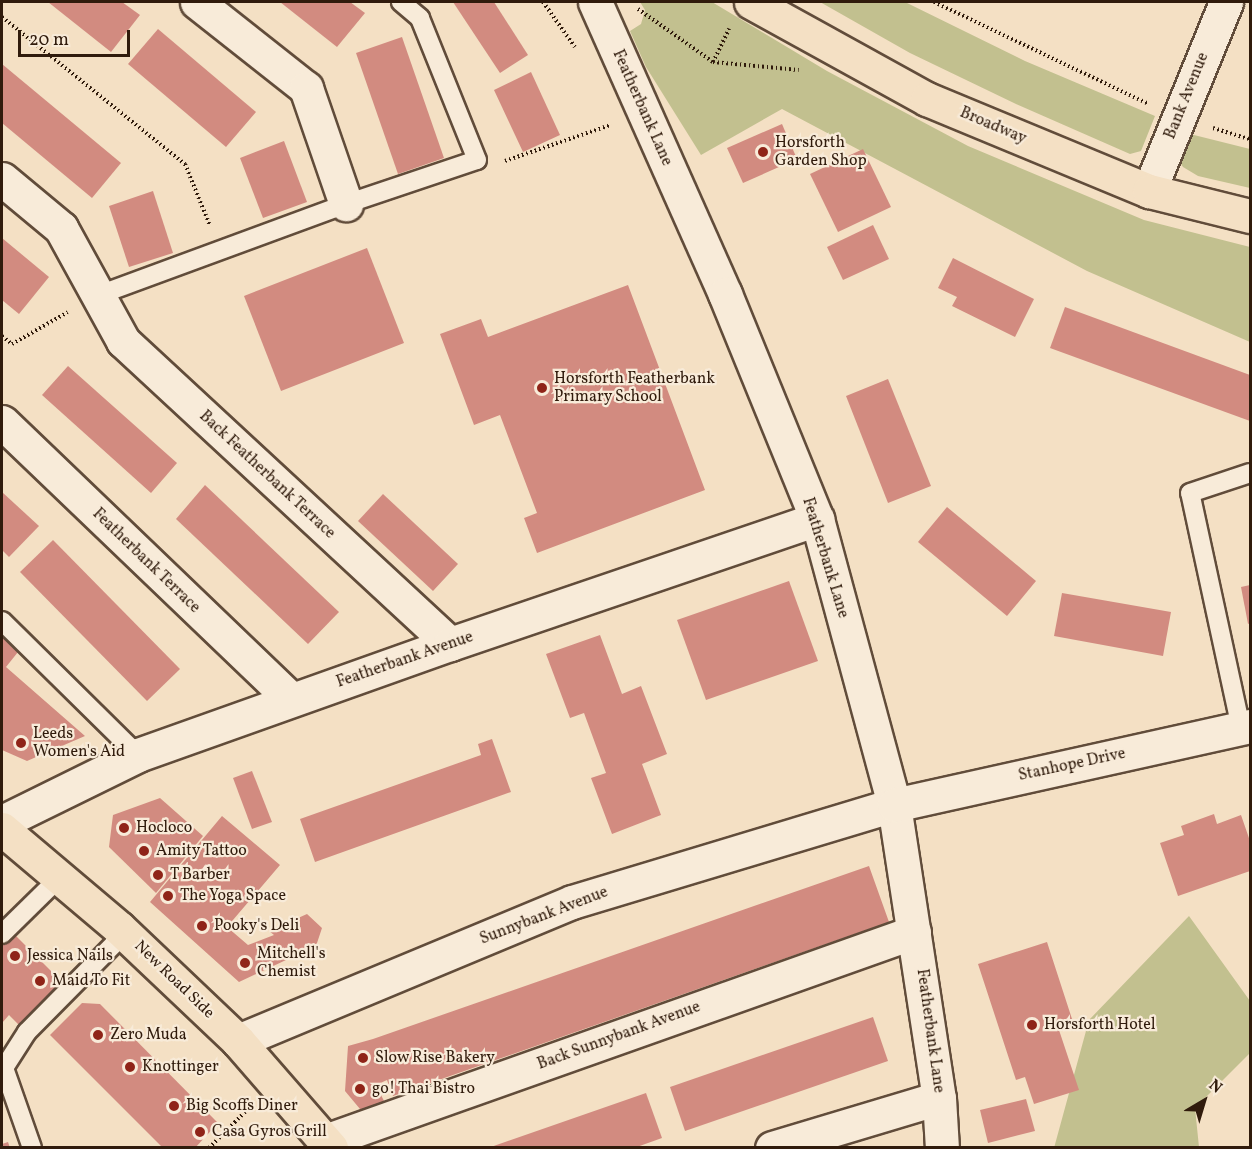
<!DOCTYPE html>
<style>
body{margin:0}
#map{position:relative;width:1252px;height:1149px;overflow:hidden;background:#f4e0c4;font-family:Vollkorn,serif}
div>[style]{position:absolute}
.green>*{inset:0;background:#c2c08f}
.building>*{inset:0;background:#d28b80}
.path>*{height:4px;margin-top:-2px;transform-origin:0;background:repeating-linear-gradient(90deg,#301b0c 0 1.5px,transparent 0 4.5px)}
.roads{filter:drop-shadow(2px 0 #614c3a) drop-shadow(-2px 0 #614c3a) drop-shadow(0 2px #614c3a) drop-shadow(0 -2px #614c3a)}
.service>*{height:18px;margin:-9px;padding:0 9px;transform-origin:9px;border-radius:9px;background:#f8ebd9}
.minor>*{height:33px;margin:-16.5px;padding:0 16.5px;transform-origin:16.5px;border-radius:16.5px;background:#f8ebd9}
.primary>*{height:33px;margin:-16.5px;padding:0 16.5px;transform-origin:16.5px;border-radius:16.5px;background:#f4e0c4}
.trunk>*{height:33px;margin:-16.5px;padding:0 16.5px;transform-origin:16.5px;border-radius:16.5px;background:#f4e0c4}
.dots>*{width:16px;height:16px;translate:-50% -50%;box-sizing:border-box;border:3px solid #f8ebd9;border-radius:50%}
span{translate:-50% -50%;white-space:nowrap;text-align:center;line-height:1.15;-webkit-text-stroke:4.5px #f8ebd9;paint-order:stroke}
.street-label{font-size:16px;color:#301b0c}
.poi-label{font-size:16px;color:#301b0c}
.left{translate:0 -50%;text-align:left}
.frame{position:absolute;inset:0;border:3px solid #301b0c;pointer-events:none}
.north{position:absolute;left:1174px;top:1071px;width:60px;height:60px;-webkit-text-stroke:4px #f8ebd9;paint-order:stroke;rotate:38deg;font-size:16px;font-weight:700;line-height:24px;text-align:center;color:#301b0c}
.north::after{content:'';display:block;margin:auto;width:21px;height:27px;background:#301b0c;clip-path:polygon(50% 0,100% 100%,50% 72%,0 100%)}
.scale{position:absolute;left:18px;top:30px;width:112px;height:27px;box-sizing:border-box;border:3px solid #301b0c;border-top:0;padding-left:8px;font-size:18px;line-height:21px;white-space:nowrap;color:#301b0c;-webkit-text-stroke:4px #f8ebd9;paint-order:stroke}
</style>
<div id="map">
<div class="green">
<div style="clip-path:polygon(640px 2px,712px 2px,827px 71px,968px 146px,1144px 220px,1250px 247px,1250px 342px,1087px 271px,782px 109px,701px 155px,646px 67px,630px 31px,641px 24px,645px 10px)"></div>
<div style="clip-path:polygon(820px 2px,905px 2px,1025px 61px,1155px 116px,1141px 151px,1130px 154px,1016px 104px,910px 53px)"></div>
<div style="clip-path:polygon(1186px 133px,1250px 149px,1250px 188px,1198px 176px,1183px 167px,1177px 158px)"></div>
<div style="clip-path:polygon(1189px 916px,1250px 1001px,1250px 1053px,1195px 1108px,1199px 1147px,1054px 1148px,1089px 1020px)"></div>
</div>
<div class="building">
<div style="clip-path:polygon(48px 2px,122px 2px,140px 15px,111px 52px)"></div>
<div style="clip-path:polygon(280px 2px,350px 2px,365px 13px,337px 47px)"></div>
<div style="clip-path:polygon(453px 2px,494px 2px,528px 55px,500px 73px)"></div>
<div style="clip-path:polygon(158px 29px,256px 112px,226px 147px,128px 64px)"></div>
<div style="clip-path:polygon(402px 37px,444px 158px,398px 174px,356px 53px)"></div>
<div style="clip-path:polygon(2px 64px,121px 163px,92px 198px,2px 123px)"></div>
<div style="clip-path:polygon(531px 72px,560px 135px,523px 152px,494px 90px)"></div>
<div style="clip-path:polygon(782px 124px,797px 159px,743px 183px,727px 148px)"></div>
<div style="clip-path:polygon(284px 141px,307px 202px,263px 218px,240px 158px)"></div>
<div style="clip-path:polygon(863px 149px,891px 207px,838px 232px,810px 174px)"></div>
<div style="clip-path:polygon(153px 191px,173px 253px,129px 267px,109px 206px)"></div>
<div style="clip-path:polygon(873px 225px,889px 259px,843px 280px,827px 247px)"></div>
<div style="clip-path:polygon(2px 238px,49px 277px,19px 314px,2px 300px)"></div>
<div style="clip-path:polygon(367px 248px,404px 343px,281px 391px,244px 296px)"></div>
<div style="clip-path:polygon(953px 258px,1034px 299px,1015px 337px,952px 306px,957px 297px,938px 288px)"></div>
<div style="clip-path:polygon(628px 285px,705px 490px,537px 553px,524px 518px,537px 513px,500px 415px,474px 425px,440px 334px,481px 319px,488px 337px)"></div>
<div style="clip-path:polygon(1065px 307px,1250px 375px,1250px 421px,1050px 348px)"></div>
<div style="clip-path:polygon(68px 366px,177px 463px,151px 493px,42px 395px)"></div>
<div style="clip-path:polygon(888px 379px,931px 486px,888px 503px,846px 396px)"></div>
<div style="clip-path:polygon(205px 485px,339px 612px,308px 644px,176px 519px)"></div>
<div style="clip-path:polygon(2px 492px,39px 526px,9px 557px,2px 550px)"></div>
<div style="clip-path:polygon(383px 494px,458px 564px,433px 591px,358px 521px)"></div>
<div style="clip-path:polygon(947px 507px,1036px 581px,1007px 616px,918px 542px)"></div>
<div style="clip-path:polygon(53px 540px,180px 669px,147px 701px,20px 572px)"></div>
<div style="clip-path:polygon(789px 581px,818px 661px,706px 700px,677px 620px)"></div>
<div style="clip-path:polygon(1250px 585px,1250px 623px,1248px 624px,1241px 587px)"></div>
<div style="clip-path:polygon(1062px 593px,1171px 612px,1163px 656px,1054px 636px)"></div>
<div style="clip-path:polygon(600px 635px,622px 694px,641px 686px,667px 754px,642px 764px,661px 815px,612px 834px,591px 778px,606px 773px,584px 713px,570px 718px,546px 654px)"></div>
<div style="clip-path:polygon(2px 636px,18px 652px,6px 667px,85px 736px,27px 761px,2px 750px)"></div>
<div style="clip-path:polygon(492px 739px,511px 792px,315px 862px,300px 819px,481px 755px,478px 744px)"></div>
<div style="clip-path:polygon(252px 771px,272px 822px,252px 829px,233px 778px)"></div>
<div style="clip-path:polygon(160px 798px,203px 836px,156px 893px,109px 847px,113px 815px)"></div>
<div style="clip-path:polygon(1214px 814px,1217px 824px,1241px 815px,1250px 841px,1250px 871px,1178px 896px,1160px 843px,1184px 835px,1181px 826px)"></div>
<div style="clip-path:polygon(222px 816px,280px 865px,227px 927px,248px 945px,274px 935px,269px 931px,307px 914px,322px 928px,316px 946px,239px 982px,150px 902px)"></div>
<div style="clip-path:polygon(869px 866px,889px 922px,393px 1096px,387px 1080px,376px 1085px,386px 1105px,365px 1115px,345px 1091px,348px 1046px,373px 1039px)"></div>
<div style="clip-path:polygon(11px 931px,64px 984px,21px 1027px,9px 1015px,2px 1023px,2px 941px)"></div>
<div style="clip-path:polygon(1047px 942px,1073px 1022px,1058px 1027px,1079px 1090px,1034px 1104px,1025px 1077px,1016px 1080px,978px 964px)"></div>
<div style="clip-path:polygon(82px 1003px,100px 1004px,218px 1123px,195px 1148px,163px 1148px,50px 1035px)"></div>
<div style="clip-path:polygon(873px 1017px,888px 1061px,685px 1131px,670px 1087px)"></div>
<div style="clip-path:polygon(646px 1093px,662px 1138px,634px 1148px,488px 1148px)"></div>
<div style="clip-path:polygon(1026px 1099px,1035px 1131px,988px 1143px,980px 1110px)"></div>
<div style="clip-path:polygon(8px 1142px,10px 1148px,2px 1148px,2px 1144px)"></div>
</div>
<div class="path">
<div style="left:543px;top:2px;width:55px;rotate:54.6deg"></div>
<div style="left:934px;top:2px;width:236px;rotate:25.4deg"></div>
<div style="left:638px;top:9px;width:92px;rotate:35.2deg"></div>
<div style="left:713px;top:62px;width:86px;rotate:5.3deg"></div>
<div style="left:2px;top:17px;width:235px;rotate:38.8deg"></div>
<div style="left:185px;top:164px;width:67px;rotate:68deg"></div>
<div style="left:713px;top:62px;width:37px;rotate:-64deg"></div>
<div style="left:1213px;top:128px;width:39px;rotate:17deg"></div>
<div style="left:505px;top:161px;width:112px;rotate:-18.8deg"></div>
<div style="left:2px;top:336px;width:13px;rotate:39deg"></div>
<div style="left:12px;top:344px;width:64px;rotate:-29.7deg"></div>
<div style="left:209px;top:1148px;width:57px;rotate:-45deg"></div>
</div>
<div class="roads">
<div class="service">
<div style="left:96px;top:296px;width:266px;rotate:-20.2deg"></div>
<div style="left:346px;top:204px;width:138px;rotate:-18.6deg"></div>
<div style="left:477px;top:160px;width:153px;rotate:-111.9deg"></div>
<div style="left:420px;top:18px;width:25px;rotate:-140deg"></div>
<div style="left:2px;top:621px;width:191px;rotate:44.6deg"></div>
<div style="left:1241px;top:728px;width:240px;rotate:-102.2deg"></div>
<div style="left:1190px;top:493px;width:63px;rotate:-18.4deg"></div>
<div style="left:2px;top:934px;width:80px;rotate:-44.5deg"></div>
<div style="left:32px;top:1148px;width:85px;rotate:-109.3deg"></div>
<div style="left:4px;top:1068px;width:43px;rotate:-57.4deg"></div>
<div style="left:27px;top:1032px;width:139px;rotate:-45.3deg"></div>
</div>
<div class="minor">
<div style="left:197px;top:2px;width:139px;rotate:38.3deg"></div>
<div style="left:306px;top:88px;width:123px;rotate:71deg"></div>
<div style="left:595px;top:2px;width:320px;rotate:66deg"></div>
<div style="left:725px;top:294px;width:243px;rotate:67.8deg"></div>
<div style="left:817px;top:519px;width:296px;rotate:74.9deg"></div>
<div style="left:894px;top:805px;width:296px;rotate:81.3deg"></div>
<div style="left:939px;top:1098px;width:50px;rotate:86.6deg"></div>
<div style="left:2px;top:179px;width:77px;rotate:39.7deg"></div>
<div style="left:61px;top:228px;width:129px;rotate:61.2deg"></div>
<div style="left:123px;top:341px;width:446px;rotate:42.8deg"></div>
<div style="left:1149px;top:191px;width:204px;rotate:-67.8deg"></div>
<div style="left:2px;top:422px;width:400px;rotate:43.8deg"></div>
<div style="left:2px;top:822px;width:152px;rotate:-26.2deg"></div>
<div style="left:138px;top:755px;width:331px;rotate:-19.6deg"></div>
<div style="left:450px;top:644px;width:388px;rotate:-18.8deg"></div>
<div style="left:238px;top:1041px;width:362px;rotate:-22.6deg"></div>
<div style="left:572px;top:902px;width:336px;rotate:-16.8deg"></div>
<div style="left:894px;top:805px;width:365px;rotate:-12.5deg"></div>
<div style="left:325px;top:1141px;width:625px;rotate:-19.54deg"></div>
<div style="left:772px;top:1148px;width:174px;rotate:-16.7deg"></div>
</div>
<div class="primary">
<div style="left:2px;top:829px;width:153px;rotate:40.2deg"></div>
<div style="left:119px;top:928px;width:164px;rotate:43.5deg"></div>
<div style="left:238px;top:1041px;width:142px;rotate:49deg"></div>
</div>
<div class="trunk">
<div style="left:751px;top:2px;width:201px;rotate:28.9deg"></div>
<div style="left:927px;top:99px;width:240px;rotate:22.5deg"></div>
<div style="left:1149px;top:191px;width:104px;rotate:13.9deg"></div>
</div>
</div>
<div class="dots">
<div style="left:763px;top:152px;background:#8f2418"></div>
<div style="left:542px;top:388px;background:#8f2418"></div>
<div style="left:21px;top:743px;background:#8f2418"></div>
<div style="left:124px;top:828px;background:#8f2418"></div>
<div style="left:144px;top:851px;background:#8f2418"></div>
<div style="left:158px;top:875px;background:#8f2418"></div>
<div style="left:168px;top:896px;background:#8f2418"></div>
<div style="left:202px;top:926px;background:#8f2418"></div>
<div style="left:15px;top:956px;background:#8f2418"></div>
<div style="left:245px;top:963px;background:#8f2418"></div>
<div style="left:40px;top:981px;background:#8f2418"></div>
<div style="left:1032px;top:1025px;background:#8f2418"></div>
<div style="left:98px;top:1035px;background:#8f2418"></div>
<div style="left:363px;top:1058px;background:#8f2418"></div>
<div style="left:130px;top:1067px;background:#8f2418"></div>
<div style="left:360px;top:1089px;background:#8f2418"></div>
<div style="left:174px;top:1106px;background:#8f2418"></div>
<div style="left:200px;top:1132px;background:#8f2418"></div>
</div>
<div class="street-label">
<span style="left:1187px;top:96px;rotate:-68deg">Bank Avenue</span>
<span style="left:642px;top:108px;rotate:66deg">Featherbank Lane</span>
<span style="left:993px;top:126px;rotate:23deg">Broadway</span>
<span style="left:267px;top:475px;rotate:43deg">Back Featherbank Terrace</span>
<span style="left:825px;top:558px;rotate:73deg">Featherbank Lane</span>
<span style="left:146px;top:561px;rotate:44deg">Featherbank Terrace</span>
<span style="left:405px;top:660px;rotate:-19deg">Featherbank Avenue</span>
<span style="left:1072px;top:765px;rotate:-12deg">Stanhope Drive</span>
<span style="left:544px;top:916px;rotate:-21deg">Sunnybank Avenue</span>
<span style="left:174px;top:980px;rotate:44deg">New Road Side</span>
<span style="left:930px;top:1031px;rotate:82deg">Featherbank Lane</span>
<span style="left:619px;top:1036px;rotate:-20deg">Back Sunnybank Avenue</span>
</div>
<div class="poi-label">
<span class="left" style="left:775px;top:152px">Horsforth<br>Garden Shop</span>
<span class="left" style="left:554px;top:388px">Horsforth Featherbank<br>Primary School</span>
<span class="left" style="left:33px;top:743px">Leeds<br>Women's Aid</span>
<span class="left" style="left:136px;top:828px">Hocloco</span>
<span class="left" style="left:156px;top:851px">Amity Tattoo</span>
<span class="left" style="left:170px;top:875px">T Barber</span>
<span class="left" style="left:180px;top:896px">The Yoga Space</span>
<span class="left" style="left:214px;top:926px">Pooky's Deli</span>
<span class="left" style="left:257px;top:963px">Mitchell's<br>Chemist</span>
<span class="left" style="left:27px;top:956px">Jessica Nails</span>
<span class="left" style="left:52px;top:981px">Maid To Fit</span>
<span class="left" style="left:1044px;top:1025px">Horsforth Hotel</span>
<span class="left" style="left:110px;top:1035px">Zero Muda</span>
<span class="left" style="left:375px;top:1058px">Slow Rise Bakery</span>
<span class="left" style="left:142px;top:1067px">Knottinger</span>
<span class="left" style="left:372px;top:1089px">go! Thai Bistro</span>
<span class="left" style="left:186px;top:1106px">Big Scoffs Diner</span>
<span class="left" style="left:212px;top:1132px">Casa Gyros Grill</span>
</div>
<div class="frame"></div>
<div class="north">N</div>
<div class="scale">20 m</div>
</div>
